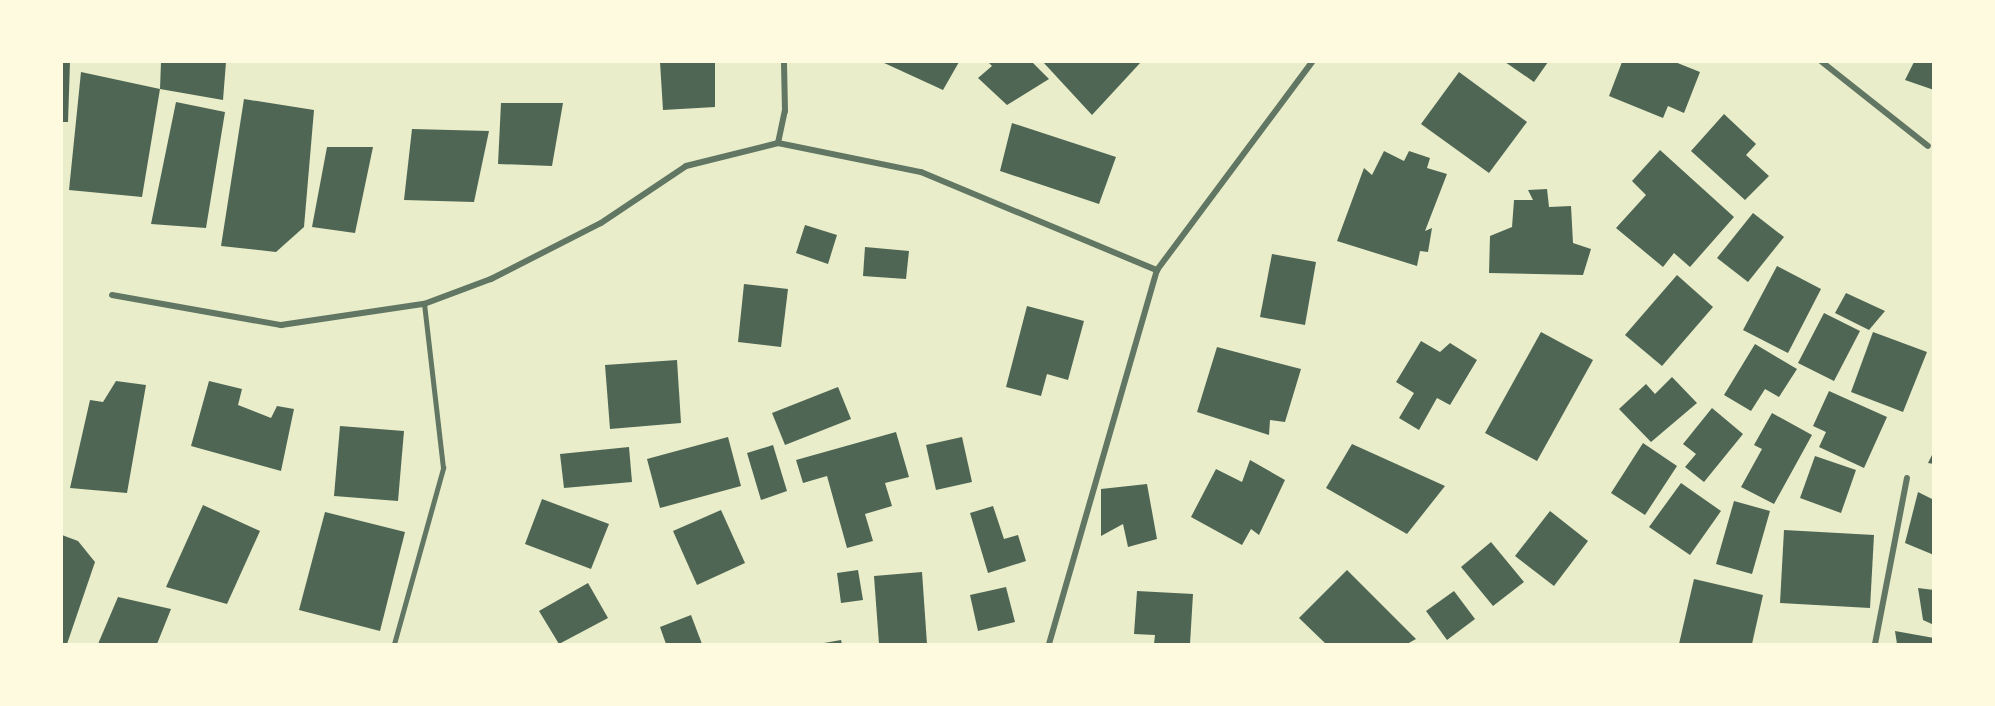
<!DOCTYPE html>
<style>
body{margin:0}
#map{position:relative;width:1995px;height:706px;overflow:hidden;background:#e9edc9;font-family:"Noto Serif",serif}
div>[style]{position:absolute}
.building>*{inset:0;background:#4f6655}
.service>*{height:4.5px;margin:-2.25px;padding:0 2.25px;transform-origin:2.25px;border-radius:2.25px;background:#617663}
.minor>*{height:6px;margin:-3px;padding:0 3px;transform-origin:3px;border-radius:3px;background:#617663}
span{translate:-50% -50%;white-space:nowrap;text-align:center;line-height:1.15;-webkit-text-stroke:6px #fefae0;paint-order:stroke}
.frame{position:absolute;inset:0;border:63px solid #fefae0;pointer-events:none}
</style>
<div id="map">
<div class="building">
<div style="clip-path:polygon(62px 62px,70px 62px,68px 122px,62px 122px)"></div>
<div style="clip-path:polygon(161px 62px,226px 62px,223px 100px,160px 89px)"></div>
<div style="clip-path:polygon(660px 62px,715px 62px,715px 107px,663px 110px)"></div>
<div style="clip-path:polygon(882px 62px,959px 62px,943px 90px)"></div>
<div style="clip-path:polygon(988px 62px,1032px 62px,1049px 79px,1007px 105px,978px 78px,992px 66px)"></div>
<div style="clip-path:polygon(1043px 62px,1141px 62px,1092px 115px)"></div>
<div style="clip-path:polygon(1505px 62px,1548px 62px,1534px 82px)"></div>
<div style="clip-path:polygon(1622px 62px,1675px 62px,1700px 72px,1684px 113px,1668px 106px,1663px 118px,1609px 96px)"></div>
<div style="clip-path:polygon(1914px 62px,1934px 62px,1934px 90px,1905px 80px)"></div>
<div style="clip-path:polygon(81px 72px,160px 89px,142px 197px,69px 190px)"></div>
<div style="clip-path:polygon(1459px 72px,1527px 122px,1489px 173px,1421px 124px)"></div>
<div style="clip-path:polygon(244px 99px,314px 110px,304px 227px,276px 252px,221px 246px)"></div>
<div style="clip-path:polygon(176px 102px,225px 112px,206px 228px,151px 224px)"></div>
<div style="clip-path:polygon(501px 103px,563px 103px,552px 166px,498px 164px)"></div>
<div style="clip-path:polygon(1724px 114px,1756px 144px,1746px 155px,1769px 176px,1745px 200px,1691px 151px)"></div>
<div style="clip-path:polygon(1012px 123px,1116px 157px,1099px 204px,1000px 171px)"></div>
<div style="clip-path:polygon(412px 129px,489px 131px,474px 202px,404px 200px)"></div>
<div style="clip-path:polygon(327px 147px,373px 147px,355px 233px,312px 227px)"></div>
<div style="clip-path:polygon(1660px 150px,1734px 217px,1690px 267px,1674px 253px,1663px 267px,1616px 228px,1646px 195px,1632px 181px)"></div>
<div style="clip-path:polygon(1384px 151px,1404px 161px,1409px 151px,1430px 158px,1427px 168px,1447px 174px,1425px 231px,1432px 228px,1428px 252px,1420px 251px,1417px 266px,1337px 241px,1364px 168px,1372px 175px)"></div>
<div style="clip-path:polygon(1547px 189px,1549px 207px,1571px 206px,1573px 243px,1591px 249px,1583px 275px,1489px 273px,1490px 236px,1512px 227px,1514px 200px,1533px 200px,1528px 190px)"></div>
<div style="clip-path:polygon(1753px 213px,1784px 237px,1748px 282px,1717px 258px)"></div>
<div style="clip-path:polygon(805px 225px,837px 235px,828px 264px,796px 253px)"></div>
<div style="clip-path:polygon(865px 247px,909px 251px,906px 279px,863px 276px)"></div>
<div style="clip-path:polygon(1272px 254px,1316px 262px,1305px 325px,1260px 317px)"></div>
<div style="clip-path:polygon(1777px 266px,1821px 289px,1788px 353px,1743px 330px)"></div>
<div style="clip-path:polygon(1677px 275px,1713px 307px,1662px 366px,1625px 335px)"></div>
<div style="clip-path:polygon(744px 284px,788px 289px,781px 347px,738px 342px)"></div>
<div style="clip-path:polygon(1846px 293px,1885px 311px,1869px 330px,1835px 313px)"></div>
<div style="clip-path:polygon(1027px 306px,1084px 321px,1068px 380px,1047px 374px,1041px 396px,1006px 387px)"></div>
<div style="clip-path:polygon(1824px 313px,1860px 331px,1834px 381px,1798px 363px)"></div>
<div style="clip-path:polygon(1541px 332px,1593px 360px,1537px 461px,1485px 433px)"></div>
<div style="clip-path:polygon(1873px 332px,1927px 352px,1903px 412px,1851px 392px)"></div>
<div style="clip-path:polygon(1421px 341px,1440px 352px,1450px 343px,1477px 360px,1450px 405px,1437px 398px,1419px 430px,1399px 418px,1414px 393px,1396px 382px)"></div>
<div style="clip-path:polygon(1755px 344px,1797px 369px,1779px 397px,1765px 389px,1751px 411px,1724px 395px)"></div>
<div style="clip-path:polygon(1217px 347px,1301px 369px,1285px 422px,1270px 420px,1269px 435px,1197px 412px)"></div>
<div style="clip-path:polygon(677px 360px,681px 423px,610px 429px,605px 365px)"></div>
<div style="clip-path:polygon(1672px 377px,1697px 403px,1651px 442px,1619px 409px,1646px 384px,1655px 394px)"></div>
<div style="clip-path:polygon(116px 381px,146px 385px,127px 493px,70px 488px,90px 400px,103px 402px)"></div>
<div style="clip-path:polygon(209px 381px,242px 389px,238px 405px,271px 418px,277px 406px,294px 409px,281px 471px,191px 446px)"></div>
<div style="clip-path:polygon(838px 387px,851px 419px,785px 445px,772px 413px)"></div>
<div style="clip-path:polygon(1829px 391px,1887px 417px,1864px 468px,1819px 447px,1826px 432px,1813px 426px)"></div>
<div style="clip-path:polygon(1712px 408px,1743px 434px,1704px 482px,1685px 467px,1696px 454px,1683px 444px)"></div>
<div style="clip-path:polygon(1772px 413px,1812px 435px,1774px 504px,1741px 487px,1762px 449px,1754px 445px)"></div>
<div style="clip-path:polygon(340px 426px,404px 431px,398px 501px,334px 496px)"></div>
<div style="clip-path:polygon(896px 432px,909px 477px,885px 483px,892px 506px,865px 514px,873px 541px,847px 548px,827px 476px,803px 483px,796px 460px)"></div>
<div style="clip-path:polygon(728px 437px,741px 486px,660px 508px,647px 459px)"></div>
<div style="clip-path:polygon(962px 437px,972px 482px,936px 490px,926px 445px)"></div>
<div style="clip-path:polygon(1643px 443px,1677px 466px,1645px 515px,1611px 493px)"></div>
<div style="clip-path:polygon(1352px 444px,1445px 486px,1407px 534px,1326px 488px)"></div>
<div style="clip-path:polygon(773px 445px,787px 491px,761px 500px,747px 453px)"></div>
<div style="clip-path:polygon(629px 447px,632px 482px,564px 488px,560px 454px)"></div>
<div style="clip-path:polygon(1934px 451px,1934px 464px,1928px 463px)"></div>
<div style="clip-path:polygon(1815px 456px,1856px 470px,1841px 513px,1800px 498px)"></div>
<div style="clip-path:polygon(1250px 460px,1285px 480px,1259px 535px,1251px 529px,1242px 545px,1191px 517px,1216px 469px,1242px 482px)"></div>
<div style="clip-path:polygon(1681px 483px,1721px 511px,1690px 555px,1649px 527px)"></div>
<div style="clip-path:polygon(1147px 484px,1157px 539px,1128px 547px,1123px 524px,1101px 536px,1101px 489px)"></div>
<div style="clip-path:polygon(1918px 492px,1934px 500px,1934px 555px,1905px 543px)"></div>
<div style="clip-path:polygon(542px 499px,609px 524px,591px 569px,525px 544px)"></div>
<div style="clip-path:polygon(1734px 501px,1770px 511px,1752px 574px,1716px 564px)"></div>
<div style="clip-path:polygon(203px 505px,260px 531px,227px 604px,166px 587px)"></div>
<div style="clip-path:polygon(993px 506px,1004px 539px,1018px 535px,1026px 561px,988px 573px,970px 513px)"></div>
<div style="clip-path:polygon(721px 510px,745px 563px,697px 585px,673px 531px)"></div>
<div style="clip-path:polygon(1550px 511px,1588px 541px,1554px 586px,1515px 556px)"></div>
<div style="clip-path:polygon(325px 512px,405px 532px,380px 631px,299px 610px)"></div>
<div style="clip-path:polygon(1784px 530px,1874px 535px,1870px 608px,1780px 603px)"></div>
<div style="clip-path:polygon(62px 535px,78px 541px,95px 562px,67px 644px,62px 644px)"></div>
<div style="clip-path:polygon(1491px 542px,1524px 582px,1493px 606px,1461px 567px)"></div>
<div style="clip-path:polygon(858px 570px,863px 600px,841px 603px,837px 573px)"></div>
<div style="clip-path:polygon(1347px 570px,1416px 639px,1407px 644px,1326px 644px,1299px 618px)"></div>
<div style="clip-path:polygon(922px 572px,927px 644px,879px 644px,874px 576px)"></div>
<div style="clip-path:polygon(1694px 579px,1763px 595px,1752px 644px,1679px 644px)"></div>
<div style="clip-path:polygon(588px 583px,608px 618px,559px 644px,539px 611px)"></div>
<div style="clip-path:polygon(1006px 587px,1015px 622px,978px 631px,970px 595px)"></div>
<div style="clip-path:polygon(1918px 588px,1934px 590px,1934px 625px,1923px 620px)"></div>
<div style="clip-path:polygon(1137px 591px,1193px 594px,1190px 644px,1154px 644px,1155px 635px,1134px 634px)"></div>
<div style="clip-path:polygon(1454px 591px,1475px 619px,1447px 640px,1426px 611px)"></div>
<div style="clip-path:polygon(118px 597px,171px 609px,157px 644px,98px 644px)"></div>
<div style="clip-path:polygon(691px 615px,702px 644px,666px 644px,660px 627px)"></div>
<div style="clip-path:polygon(1895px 631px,1934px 638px,1934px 644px,1897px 644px)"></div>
<div style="clip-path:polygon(841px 640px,842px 644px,825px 644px,824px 643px)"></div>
</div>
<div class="service">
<div style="left:394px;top:644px;width:183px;rotate:-74.4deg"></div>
<div style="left:443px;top:468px;width:165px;rotate:-96.6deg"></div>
</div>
<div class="minor">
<div style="left:1822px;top:62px;width:135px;rotate:38.4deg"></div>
<div style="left:778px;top:143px;width:146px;rotate:11.5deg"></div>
<div style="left:921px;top:172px;width:256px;rotate:22.6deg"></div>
<div style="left:112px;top:295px;width:172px;rotate:10.1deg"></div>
<div style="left:281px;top:325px;width:145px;rotate:-8.4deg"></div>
<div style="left:424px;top:304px;width:72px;rotate:-20.5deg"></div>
<div style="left:491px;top:279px;width:123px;rotate:-27deg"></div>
<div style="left:601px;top:223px;width:102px;rotate:-33.8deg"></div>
<div style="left:686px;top:166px;width:95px;rotate:-14deg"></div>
<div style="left:778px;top:143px;width:33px;rotate:-78deg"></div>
<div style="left:785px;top:111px;width:49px;rotate:-91.2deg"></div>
<div style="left:1049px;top:644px;width:389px;rotate:-73.9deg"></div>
<div style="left:1157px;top:270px;width:259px;rotate:-53.3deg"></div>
<div style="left:1875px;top:644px;width:169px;rotate:-79.1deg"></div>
</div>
<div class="frame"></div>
</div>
